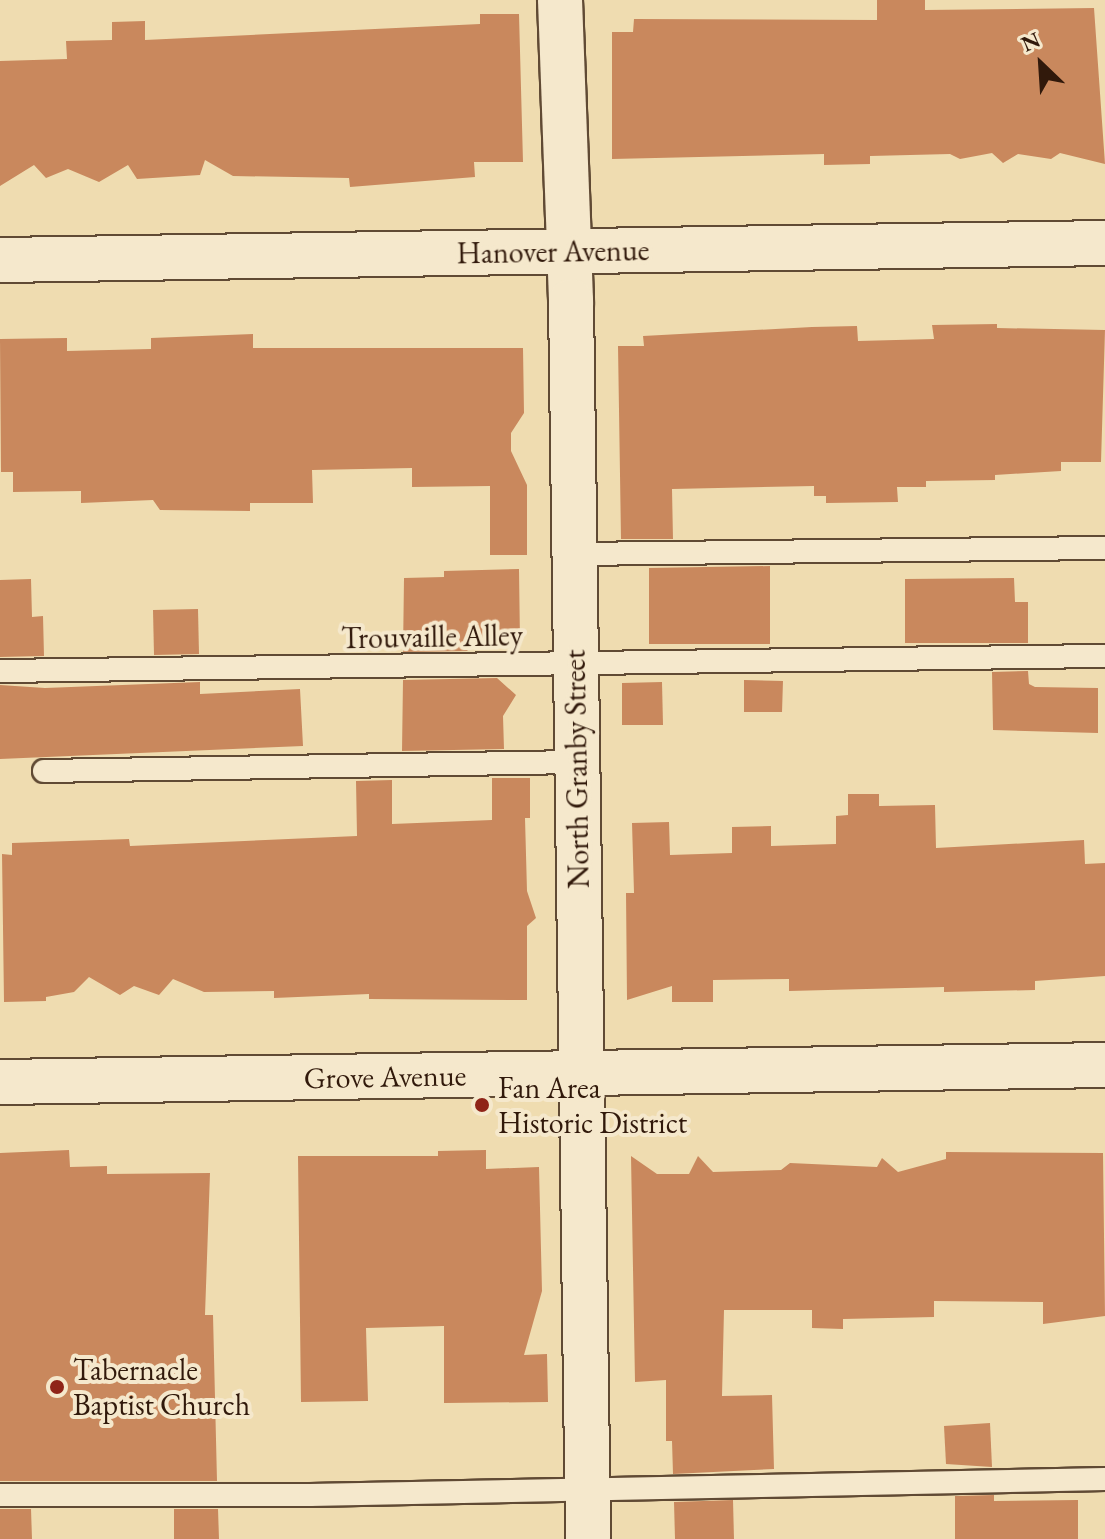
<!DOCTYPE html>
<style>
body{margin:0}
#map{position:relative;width:1105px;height:1539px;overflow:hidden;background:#efdcb0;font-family:"EB Garamond",serif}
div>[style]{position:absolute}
.building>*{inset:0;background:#c9885d}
.roads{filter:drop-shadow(2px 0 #604a34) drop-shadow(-2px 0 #604a34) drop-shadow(0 2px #604a34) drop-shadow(0 -2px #604a34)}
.service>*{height:22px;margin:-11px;padding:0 11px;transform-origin:11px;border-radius:11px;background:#f5e8cc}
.minor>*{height:44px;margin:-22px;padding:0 22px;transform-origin:22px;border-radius:22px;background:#f5e8cc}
.tertiary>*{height:44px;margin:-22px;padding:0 22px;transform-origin:22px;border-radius:22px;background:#f5e8cc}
.dots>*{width:22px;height:22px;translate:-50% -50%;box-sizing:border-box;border:4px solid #f5e8cc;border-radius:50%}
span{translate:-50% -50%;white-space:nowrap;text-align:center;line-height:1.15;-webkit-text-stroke:8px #f5e8cc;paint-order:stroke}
.street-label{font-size:30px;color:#31190b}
.poi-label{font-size:30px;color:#31190b}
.left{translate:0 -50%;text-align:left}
.north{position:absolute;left:1001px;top:24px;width:80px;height:80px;-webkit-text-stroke:6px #f5e8cc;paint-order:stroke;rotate:335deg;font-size:22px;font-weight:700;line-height:32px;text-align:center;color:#31190b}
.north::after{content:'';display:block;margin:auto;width:28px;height:36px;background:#31190b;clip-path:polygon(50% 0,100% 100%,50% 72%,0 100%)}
</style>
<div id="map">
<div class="building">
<div style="clip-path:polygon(877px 0,925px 0,925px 10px,1094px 8px,1105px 164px,1060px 153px,1051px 159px,1018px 154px,1003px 163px,992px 153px,960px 159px,950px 154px,870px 156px,870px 164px,824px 165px,824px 154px,612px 159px,612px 32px,633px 32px,634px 19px,877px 20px)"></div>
<div style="clip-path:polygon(480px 14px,519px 14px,523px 162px,474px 162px,475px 177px,350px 187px,349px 178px,233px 176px,205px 160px,200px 175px,137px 179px,128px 165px,99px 182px,68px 169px,46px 178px,34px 165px,0 186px,0 61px,67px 59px,66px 41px,112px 40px,112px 22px,145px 21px,145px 40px,480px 24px)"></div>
<div style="clip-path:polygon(997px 324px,997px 328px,1105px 330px,1101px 462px,1061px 462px,1061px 471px,995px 475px,995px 480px,926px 481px,926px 487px,897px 487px,898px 502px,826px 503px,826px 496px,814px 496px,814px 486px,672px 489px,673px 539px,621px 539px,618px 346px,644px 346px,643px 336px,812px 327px,857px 326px,858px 341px,934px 339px,932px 325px)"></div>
<div style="clip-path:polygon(253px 334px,253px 348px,523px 348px,524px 413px,511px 433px,511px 451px,527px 485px,527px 555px,490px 555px,490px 486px,412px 487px,412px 468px,312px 470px,313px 503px,250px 503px,250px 511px,160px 510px,153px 500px,81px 503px,81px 491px,13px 492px,13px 472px,1px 472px,0 339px,67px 338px,67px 351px,151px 349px,151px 338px)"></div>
<div style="clip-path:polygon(770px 566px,770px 644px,649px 644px,649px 568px)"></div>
<div style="clip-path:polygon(519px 569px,520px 642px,461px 644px,468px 651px,403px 652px,404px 578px,444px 577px,444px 571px)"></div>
<div style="clip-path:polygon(1014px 578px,1015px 602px,1028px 602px,1028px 643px,905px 643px,905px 579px)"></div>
<div style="clip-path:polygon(31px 579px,32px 617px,43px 616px,44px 656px,0 657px,0 580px)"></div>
<div style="clip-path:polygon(198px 609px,199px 654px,154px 655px,153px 610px)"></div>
<div style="clip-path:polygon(1028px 671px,1029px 684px,1035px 687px,1098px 688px,1098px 733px,993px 730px,992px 672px)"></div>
<div style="clip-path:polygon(497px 678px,516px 695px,503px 716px,504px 749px,402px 751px,403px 680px)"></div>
<div style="clip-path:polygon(744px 680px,783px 681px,782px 712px,744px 712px)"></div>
<div style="clip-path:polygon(200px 682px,200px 694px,300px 689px,303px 746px,0 759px,0 685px,45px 688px)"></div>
<div style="clip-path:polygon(662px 682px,663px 725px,622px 725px,622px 683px)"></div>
<div style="clip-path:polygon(492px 778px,530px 778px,530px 818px,525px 818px,527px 891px,536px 918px,527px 926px,527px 1000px,369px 999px,369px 994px,274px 998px,274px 991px,204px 992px,173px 979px,159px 995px,134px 986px,120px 995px,89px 977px,74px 992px,46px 997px,46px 1001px,4px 1002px,2px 854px,12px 855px,12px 843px,129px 839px,130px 846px,357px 836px,356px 781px,392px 780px,392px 824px,492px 820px)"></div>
<div style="clip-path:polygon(848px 794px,879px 794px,879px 806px,935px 805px,936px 848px,1084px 840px,1085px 864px,1105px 863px,1105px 976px,1035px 981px,1035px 990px,944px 992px,944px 987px,789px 991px,789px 979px,713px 980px,713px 1002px,672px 1002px,672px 986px,627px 1000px,626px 893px,634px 893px,632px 823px,669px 822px,670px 855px,732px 853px,732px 827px,771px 826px,771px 846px,836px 844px,836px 816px,848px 815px)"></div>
<div style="clip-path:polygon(69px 1150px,70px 1167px,107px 1166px,107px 1174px,210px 1173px,205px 1315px,213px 1315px,217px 1481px,0 1481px,0 1153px)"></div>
<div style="clip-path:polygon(486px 1150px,486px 1169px,539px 1167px,542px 1291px,524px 1355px,547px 1354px,548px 1402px,444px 1403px,444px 1326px,366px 1328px,368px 1401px,301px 1402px,298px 1156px,438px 1156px,438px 1151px)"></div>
<div style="clip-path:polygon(946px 1152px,1103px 1153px,1105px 1316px,1043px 1324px,1043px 1302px,934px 1301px,934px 1317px,843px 1319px,843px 1329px,812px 1328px,812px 1310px,724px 1310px,722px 1396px,772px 1395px,774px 1469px,673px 1474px,672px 1441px,666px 1441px,666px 1380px,635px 1382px,631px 1156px,657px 1174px,689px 1174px,698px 1156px,713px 1172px,781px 1170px,790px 1163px,877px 1167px,882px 1158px,898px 1172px,946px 1159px)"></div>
<div style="clip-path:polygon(990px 1423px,992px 1467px,946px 1464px,944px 1426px)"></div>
<div style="clip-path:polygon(994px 1495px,994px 1501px,1078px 1500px,1078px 1539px,955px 1539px,955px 1496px)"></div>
<div style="clip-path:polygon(733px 1500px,734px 1539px,675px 1539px,674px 1502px)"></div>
<div style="clip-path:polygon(0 1509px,31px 1509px,32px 1539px,0 1539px)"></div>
<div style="clip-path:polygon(174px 1509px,218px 1509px,219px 1539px,174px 1539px)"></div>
</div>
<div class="roads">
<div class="service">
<div style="left:574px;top:554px;width:531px;rotate:-0.65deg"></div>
<div style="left:0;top:671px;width:1105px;rotate:-0.78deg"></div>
<div style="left:44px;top:771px;width:532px;rotate:-0.97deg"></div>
<div style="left:0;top:1495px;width:310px"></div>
<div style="left:310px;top:1495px;width:795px;rotate:-1.15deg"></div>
</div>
<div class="minor">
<div style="left:560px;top:0;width:301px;rotate:87.9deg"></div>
<div style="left:571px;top:301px;width:1238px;rotate:89.21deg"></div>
<div style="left:0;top:260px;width:1105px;rotate:-0.88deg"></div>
</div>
<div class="tertiary">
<div style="left:0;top:1082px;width:1105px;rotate:-0.88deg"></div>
</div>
</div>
<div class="dots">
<div style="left:482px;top:1105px;background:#8f2418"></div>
<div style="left:57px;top:1387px;background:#8f2418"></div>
</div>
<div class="street-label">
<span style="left:553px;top:252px;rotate:-1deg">Hanover Avenue</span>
<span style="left:432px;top:637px;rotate:-1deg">Trouvaille Alley</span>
<span style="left:577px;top:769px;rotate:-91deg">North Granby Street</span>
<span style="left:385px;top:1077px;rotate:-1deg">Grove Avenue</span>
</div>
<div class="poi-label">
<span class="left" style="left:498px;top:1105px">Fan Area<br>Historic District</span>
<span class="left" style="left:73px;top:1387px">Tabernacle<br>Baptist Church</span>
</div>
<div class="north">N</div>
</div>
